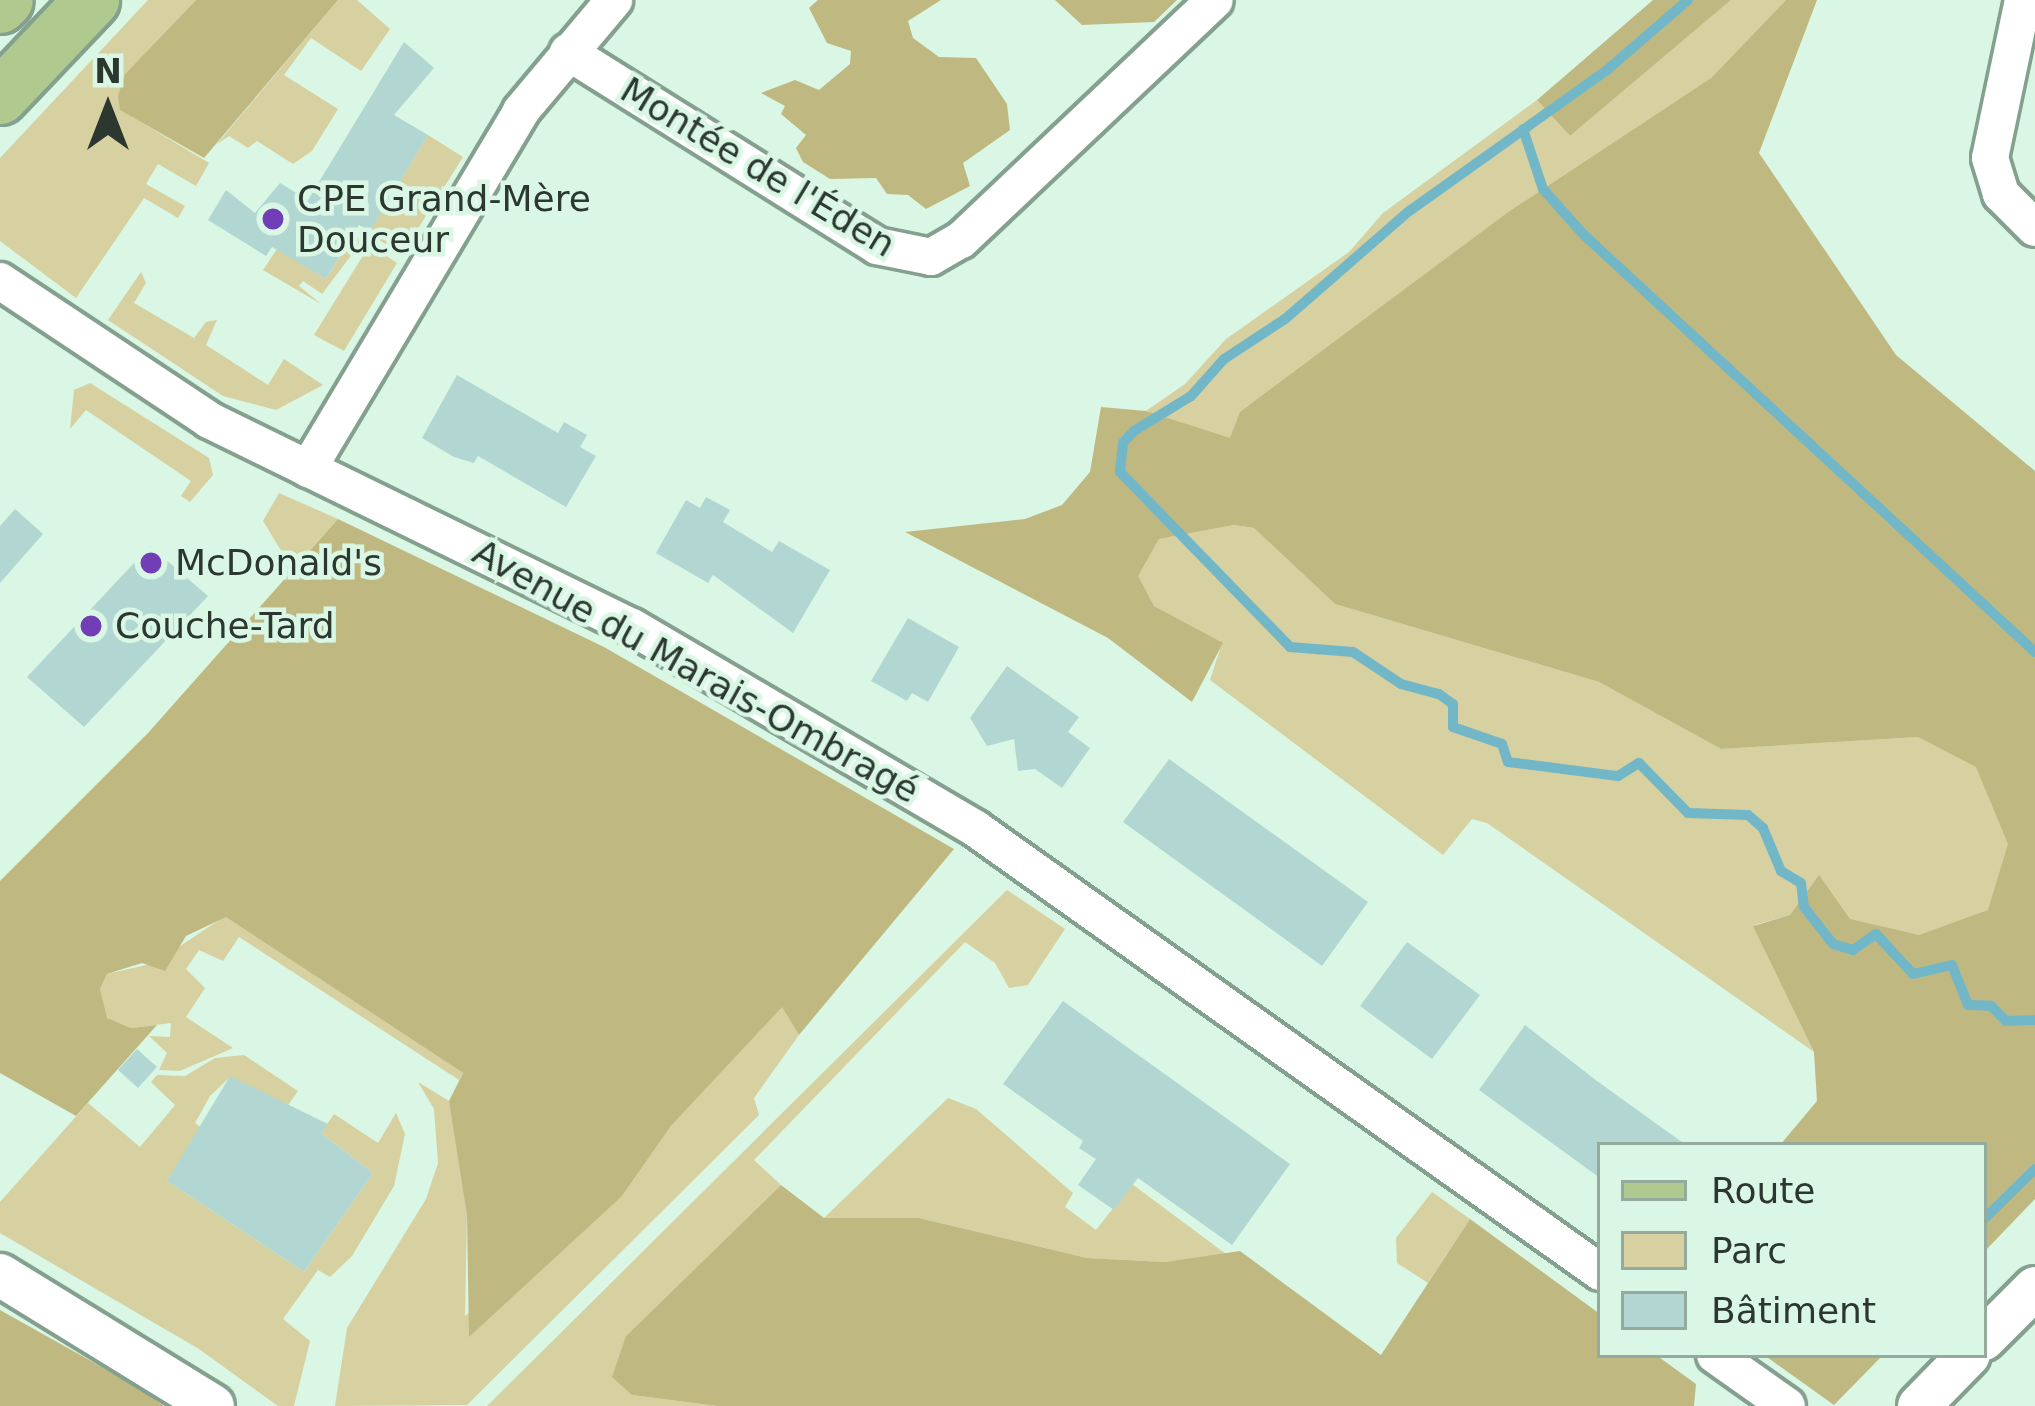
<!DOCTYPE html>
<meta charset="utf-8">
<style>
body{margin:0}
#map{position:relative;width:2035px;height:1406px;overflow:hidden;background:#d9f7e4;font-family:"DejaVu Sans",sans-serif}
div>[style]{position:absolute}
.green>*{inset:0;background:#d7d0a0}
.forest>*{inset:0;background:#c0b881}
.stream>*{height:10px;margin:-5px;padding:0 5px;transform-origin:5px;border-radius:5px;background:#72b7c8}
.building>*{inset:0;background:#b2d7d2}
.roads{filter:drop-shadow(3px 0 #84a08e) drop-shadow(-3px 0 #84a08e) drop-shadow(0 3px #84a08e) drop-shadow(0 -3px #84a08e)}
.minor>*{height:36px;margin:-18px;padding:0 18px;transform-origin:18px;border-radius:18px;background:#fff}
.tertiary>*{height:42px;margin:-21px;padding:0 21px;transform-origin:21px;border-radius:21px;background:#fff}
.primary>*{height:54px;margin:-27px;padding:0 27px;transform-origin:27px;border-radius:27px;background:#b0c98f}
.dots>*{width:33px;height:33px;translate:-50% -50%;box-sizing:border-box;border:6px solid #d9f7e4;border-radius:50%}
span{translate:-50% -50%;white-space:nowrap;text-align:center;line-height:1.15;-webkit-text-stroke:9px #d9f7e4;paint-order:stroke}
.street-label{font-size:36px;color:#2b372f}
.poi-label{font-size:36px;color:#2b372f}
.left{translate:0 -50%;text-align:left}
.legend{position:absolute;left:1597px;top:1142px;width:390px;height:216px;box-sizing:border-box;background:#d9f7e4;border:3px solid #93aa9c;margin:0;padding:15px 21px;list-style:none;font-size:36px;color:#2b372f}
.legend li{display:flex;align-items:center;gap:24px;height:60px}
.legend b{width:60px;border:3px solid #93aa9c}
.north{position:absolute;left:48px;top:48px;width:120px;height:120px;-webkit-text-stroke:9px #d9f7e4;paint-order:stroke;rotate:0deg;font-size:33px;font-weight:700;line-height:48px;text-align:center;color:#2b372f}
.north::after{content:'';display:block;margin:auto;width:42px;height:54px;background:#2b372f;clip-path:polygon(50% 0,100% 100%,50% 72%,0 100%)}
</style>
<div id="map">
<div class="green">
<div style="clip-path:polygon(148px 0,196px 0,125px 74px,121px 110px,209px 163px,196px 186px,158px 164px,146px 184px,185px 206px,178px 218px,144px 198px,76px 298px,0 241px,0 158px)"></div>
<div style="clip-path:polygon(338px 0,357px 0,390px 29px,361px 71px,311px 38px,284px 75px,338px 109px,312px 151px,293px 164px,257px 141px,248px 148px,229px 136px,217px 144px)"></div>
<div style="clip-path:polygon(1731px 0,1786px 0,1711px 78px,1508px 212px,1241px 412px,1230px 439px,1146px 411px,1185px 384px,1226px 339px,1349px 252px,1383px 213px,1537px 100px,1570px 136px)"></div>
<div style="clip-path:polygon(428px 135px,463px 157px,402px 254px,374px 237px,372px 227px)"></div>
<div style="clip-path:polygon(354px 234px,362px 241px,322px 294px,303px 281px,299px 286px,321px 304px,263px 270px,277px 249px,326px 279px)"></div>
<div style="clip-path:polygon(379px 251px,397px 263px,344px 351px,314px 335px,364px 254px)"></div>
<div style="clip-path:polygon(141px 272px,146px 283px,134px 303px,194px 338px,206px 322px,217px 320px,206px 345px,268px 385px,284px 359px,323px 385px,276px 410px,223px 396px,108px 320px)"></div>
<div style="clip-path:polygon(90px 383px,209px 458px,213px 475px,190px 502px,181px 496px,191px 481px,86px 410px,70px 429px,74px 390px)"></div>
<div style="clip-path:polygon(279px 493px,338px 519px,287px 576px,288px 562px,263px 521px)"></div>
<div style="clip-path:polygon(1234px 525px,1254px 528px,1335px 604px,1599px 682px,1721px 749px,1918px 737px,1977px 767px,2009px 844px,1989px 910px,1920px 935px,1790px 915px,1754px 925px,1814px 1052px,1487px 823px,1472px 819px,1443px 855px,1210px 680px,1222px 643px,1153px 606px,1137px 576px,1159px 539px)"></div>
<div style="clip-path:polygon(1007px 890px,1065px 929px,1028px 985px,1009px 988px,995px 963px,965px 942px,754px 1160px,781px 1185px,626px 1336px,632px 1395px,717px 1406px,487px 1406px)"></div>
<div style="clip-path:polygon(225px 916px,463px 1073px,459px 1080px,239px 937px,223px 961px,199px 950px,186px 969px,205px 988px,186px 1017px,233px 1048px,180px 1071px,159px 1070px,167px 1053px,149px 1036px,170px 1037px,171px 1023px,131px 1028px,106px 1018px,100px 989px,107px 974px,155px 963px)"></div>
<div style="clip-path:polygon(782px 1006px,799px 1035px,754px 1098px,759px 1115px,467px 1405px,335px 1406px,347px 1328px,426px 1199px,438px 1163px,434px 1109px,418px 1082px,449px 1101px,458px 1136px,467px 1215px,465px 1316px,622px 1196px,671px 1126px)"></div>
<div style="clip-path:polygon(244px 1055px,298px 1091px,286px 1108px,230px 1077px,210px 1096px,195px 1123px,202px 1128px,167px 1181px,304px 1272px,373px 1173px,321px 1133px,334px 1114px,378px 1143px,396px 1113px,405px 1134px,394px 1186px,352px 1256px,330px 1277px,318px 1270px,283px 1319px,310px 1341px,294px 1406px,278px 1406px,199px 1349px,0 1233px,0 1202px,88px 1103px,140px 1147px,175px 1105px,151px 1082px,157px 1075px,185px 1076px,215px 1058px)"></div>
<div style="clip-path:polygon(948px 1098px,976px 1109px,1073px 1193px,1065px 1207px,1096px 1230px,1132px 1184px,1226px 1254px,1165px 1262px,1087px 1258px,919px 1218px,824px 1218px)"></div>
<div style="clip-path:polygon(1432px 1192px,1470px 1219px,1428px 1283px,1397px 1263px,1396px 1238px)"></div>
</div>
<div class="forest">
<div style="clip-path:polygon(196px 0,338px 0,204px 158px,120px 110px,118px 96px,125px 74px)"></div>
<div style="clip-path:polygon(818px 0,941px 0,908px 21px,913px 38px,939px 57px,976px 58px,1007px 104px,1010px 130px,963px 163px,970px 186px,926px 209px,908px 195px,887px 194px,876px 178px,830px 179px,803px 162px,796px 148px,806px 135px,781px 114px,785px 106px,761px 93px,795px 80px,819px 90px,850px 64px,851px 51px,827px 43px,809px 8px)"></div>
<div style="clip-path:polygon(1055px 0,1177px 0,1154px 22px,1082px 25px)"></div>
<div style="clip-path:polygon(1653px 0,1731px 0,1570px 136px,1537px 100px)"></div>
<div style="clip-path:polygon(1786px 0,1817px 0,1759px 153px,1896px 355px,2035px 471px,2035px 1199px,1984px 1252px,1984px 1145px,1780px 1145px,1817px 1101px,1814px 1052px,1753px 926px,1790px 915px,1819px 875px,1850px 919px,1919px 935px,1988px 910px,2008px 844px,1976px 767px,1918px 737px,1721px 749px,1599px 682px,1335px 604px,1254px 528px,1234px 525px,1159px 539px,1138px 576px,1154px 606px,1223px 643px,1192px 702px,1108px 638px,905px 532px,1025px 519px,1062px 505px,1090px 472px,1101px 407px,1146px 411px,1230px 438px,1240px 412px,1508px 212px,1711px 78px)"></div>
<div style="clip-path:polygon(338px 519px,604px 647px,954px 849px,799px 1035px,782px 1007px,671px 1126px,622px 1196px,469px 1337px,467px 1215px,449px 1101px,463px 1073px,226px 917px,186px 936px,165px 971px,142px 963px,107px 974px,100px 989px,107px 1018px,131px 1028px,157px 1025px,76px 1116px,0 1073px,0 881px,148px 733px)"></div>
<div style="clip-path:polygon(781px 1185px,824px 1218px,919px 1218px,1087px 1258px,1165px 1262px,1240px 1251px,1381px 1355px,1470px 1219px,1600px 1314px,1600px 1355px,1656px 1355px,1696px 1384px,1694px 1406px,717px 1406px,632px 1395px,612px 1377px,626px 1336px)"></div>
<div style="clip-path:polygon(0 1310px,132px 1384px,164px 1406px,0 1406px)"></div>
<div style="clip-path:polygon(1764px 1355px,1883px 1355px,1834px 1405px)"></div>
</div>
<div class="stream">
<div style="left:1688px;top:0;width:107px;rotate:139.2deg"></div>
<div style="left:1607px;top:70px;width:243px;rotate:144.5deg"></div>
<div style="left:1409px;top:211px;width:164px;rotate:138.9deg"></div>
<div style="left:1285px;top:319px;width:73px;rotate:146.7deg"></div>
<div style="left:1224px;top:359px;width:50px;rotate:131.7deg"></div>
<div style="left:1191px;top:396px;width:67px;rotate:148.4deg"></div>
<div style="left:1134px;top:431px;width:16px;rotate:133deg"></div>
<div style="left:1123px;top:443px;width:29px;rotate:96deg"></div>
<div style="left:1120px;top:472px;width:244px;rotate:45.8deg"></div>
<div style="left:1290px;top:647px;width:63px;rotate:4.5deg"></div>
<div style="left:1353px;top:652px;width:58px;rotate:33.7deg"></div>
<div style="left:1401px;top:684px;width:39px;rotate:15deg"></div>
<div style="left:1439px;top:694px;width:17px;rotate:36deg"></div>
<div style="left:1453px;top:704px;width:23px;rotate:90deg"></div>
<div style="left:1453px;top:727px;width:52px;rotate:19.1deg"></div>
<div style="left:1502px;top:744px;width:19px;rotate:72deg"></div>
<div style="left:1508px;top:762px;width:111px;rotate:7.3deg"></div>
<div style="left:1618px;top:776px;width:25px;rotate:-32deg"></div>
<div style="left:1639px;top:763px;width:70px;rotate:45.6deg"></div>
<div style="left:1688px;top:813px;width:60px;rotate:1.9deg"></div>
<div style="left:1748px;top:815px;width:20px;rotate:41deg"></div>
<div style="left:1763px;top:828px;width:47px;rotate:67.3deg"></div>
<div style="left:1781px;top:871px;width:23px;rotate:31deg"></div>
<div style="left:1801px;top:883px;width:24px;rotate:83deg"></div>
<div style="left:1804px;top:907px;width:47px;rotate:51.9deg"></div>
<div style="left:1833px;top:944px;width:21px;rotate:17deg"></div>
<div style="left:1853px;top:950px;width:28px;rotate:-35deg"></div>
<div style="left:1876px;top:934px;width:54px;rotate:47.2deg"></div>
<div style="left:1913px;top:974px;width:40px;rotate:-13deg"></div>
<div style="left:1952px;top:965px;width:43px;rotate:68.2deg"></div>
<div style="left:1968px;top:1005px;width:23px;rotate:2deg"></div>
<div style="left:1991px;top:1006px;width:21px;rotate:45deg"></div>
<div style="left:2006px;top:1021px;width:29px;rotate:-2deg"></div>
<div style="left:1523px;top:129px;width:63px;rotate:71.6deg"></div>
<div style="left:1543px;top:189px;width:60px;rotate:48.4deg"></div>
<div style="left:1583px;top:234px;width:616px;rotate:42.76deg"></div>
<div style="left:1984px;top:1219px;width:71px;rotate:-44.4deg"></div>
</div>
<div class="building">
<div style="clip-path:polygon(404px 42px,434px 68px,394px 115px,428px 135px,370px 231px,359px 225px,326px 279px,272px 247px,266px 256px,208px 220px,226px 190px,255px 213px,280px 183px,308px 200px)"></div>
<div style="clip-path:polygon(457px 375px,558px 433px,564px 422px,587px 435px,580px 447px,596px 456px,566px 507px,478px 456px,474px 463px,454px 457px,422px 438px)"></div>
<div style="clip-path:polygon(706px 497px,730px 510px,723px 522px,772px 552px,779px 541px,830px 570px,793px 633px,713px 575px,708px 583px,656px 553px,686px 500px,700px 508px)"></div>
<div style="clip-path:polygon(15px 509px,43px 534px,0 583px,0 526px)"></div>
<div style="clip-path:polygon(150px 546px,208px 596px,84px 727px,27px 677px)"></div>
<div style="clip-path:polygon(908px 618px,959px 647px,928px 702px,912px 693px,907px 701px,871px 681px)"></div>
<div style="clip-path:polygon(1007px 666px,1079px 717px,1068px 732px,1090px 748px,1062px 788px,1035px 769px,1018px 771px,1014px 739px,987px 746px,970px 718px)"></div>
<div style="clip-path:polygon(1169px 759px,1368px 902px,1322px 966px,1123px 822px)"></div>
<div style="clip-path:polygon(1407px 942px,1480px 995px,1432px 1059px,1360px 1006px)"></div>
<div style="clip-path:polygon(1063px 1001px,1290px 1164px,1232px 1245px,1138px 1178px,1114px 1210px,1078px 1185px,1096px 1159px,1079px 1148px,1083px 1141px,1003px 1084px)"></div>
<div style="clip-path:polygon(1525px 1025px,1597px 1081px,1686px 1145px,1600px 1145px,1600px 1178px,1479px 1090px)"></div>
<div style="clip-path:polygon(137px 1049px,157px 1067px,138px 1088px,118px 1070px)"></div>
<div style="clip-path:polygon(230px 1076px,328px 1124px,321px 1133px,373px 1173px,304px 1272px,167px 1181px)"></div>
</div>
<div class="roads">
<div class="minor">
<div style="left:2023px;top:0;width:161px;rotate:101.8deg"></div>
<div style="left:1990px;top:158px;width:38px;rotate:73deg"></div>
<div style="left:2001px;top:194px;width:48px;rotate:45deg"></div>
<div style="left:568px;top:52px;width:365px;rotate:32.1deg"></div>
<div style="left:877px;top:246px;width:55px;rotate:11.5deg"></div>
<div style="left:931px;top:257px;width:34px;rotate:-30deg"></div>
<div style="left:961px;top:240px;width:349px;rotate:-43.4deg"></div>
<div style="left:0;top:281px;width:251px;rotate:33.6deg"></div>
<div style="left:209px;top:420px;width:471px;rotate:26.1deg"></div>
<div style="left:632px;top:627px;width:399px;rotate:30.4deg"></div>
<div style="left:976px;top:829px;width:765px;rotate:35.37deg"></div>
<div style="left:308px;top:469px;width:417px;rotate:-59.2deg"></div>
<div style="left:521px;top:111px;width:145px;rotate:-50deg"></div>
<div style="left:1715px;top:1355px;width:88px;rotate:35.3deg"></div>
</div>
<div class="tertiary">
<div style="left:0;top:1275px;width:250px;rotate:31.6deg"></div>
<div style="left:1984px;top:1339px;width:72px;rotate:-45deg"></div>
<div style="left:1919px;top:1406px;width:71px;rotate:-45.6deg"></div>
</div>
<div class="primary">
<div style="left:0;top:6px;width:8px;rotate:-45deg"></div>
<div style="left:0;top:97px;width:134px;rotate:-46.5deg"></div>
</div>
</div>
<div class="dots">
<div style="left:273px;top:219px;background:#713eb6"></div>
<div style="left:151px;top:563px;background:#713eb6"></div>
<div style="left:91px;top:626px;background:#713eb6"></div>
</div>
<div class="street-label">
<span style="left:758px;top:167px;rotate:31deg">Montée de l'Éden</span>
<span style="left:696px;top:671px;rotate:29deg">Avenue du Marais-Ombragé</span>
</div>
<div class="poi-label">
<span class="left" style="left:297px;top:219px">CPE Grand-Mère<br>Douceur</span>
<span class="left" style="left:175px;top:563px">McDonald's</span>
<span class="left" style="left:115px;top:626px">Couche-Tard</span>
</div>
<ul class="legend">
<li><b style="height:15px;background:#b0c98f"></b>Route</li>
<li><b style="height:33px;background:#d7d0a0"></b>Parc</li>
<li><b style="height:33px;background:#b2d7d2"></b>Bâtiment</li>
</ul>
<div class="north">N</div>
</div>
